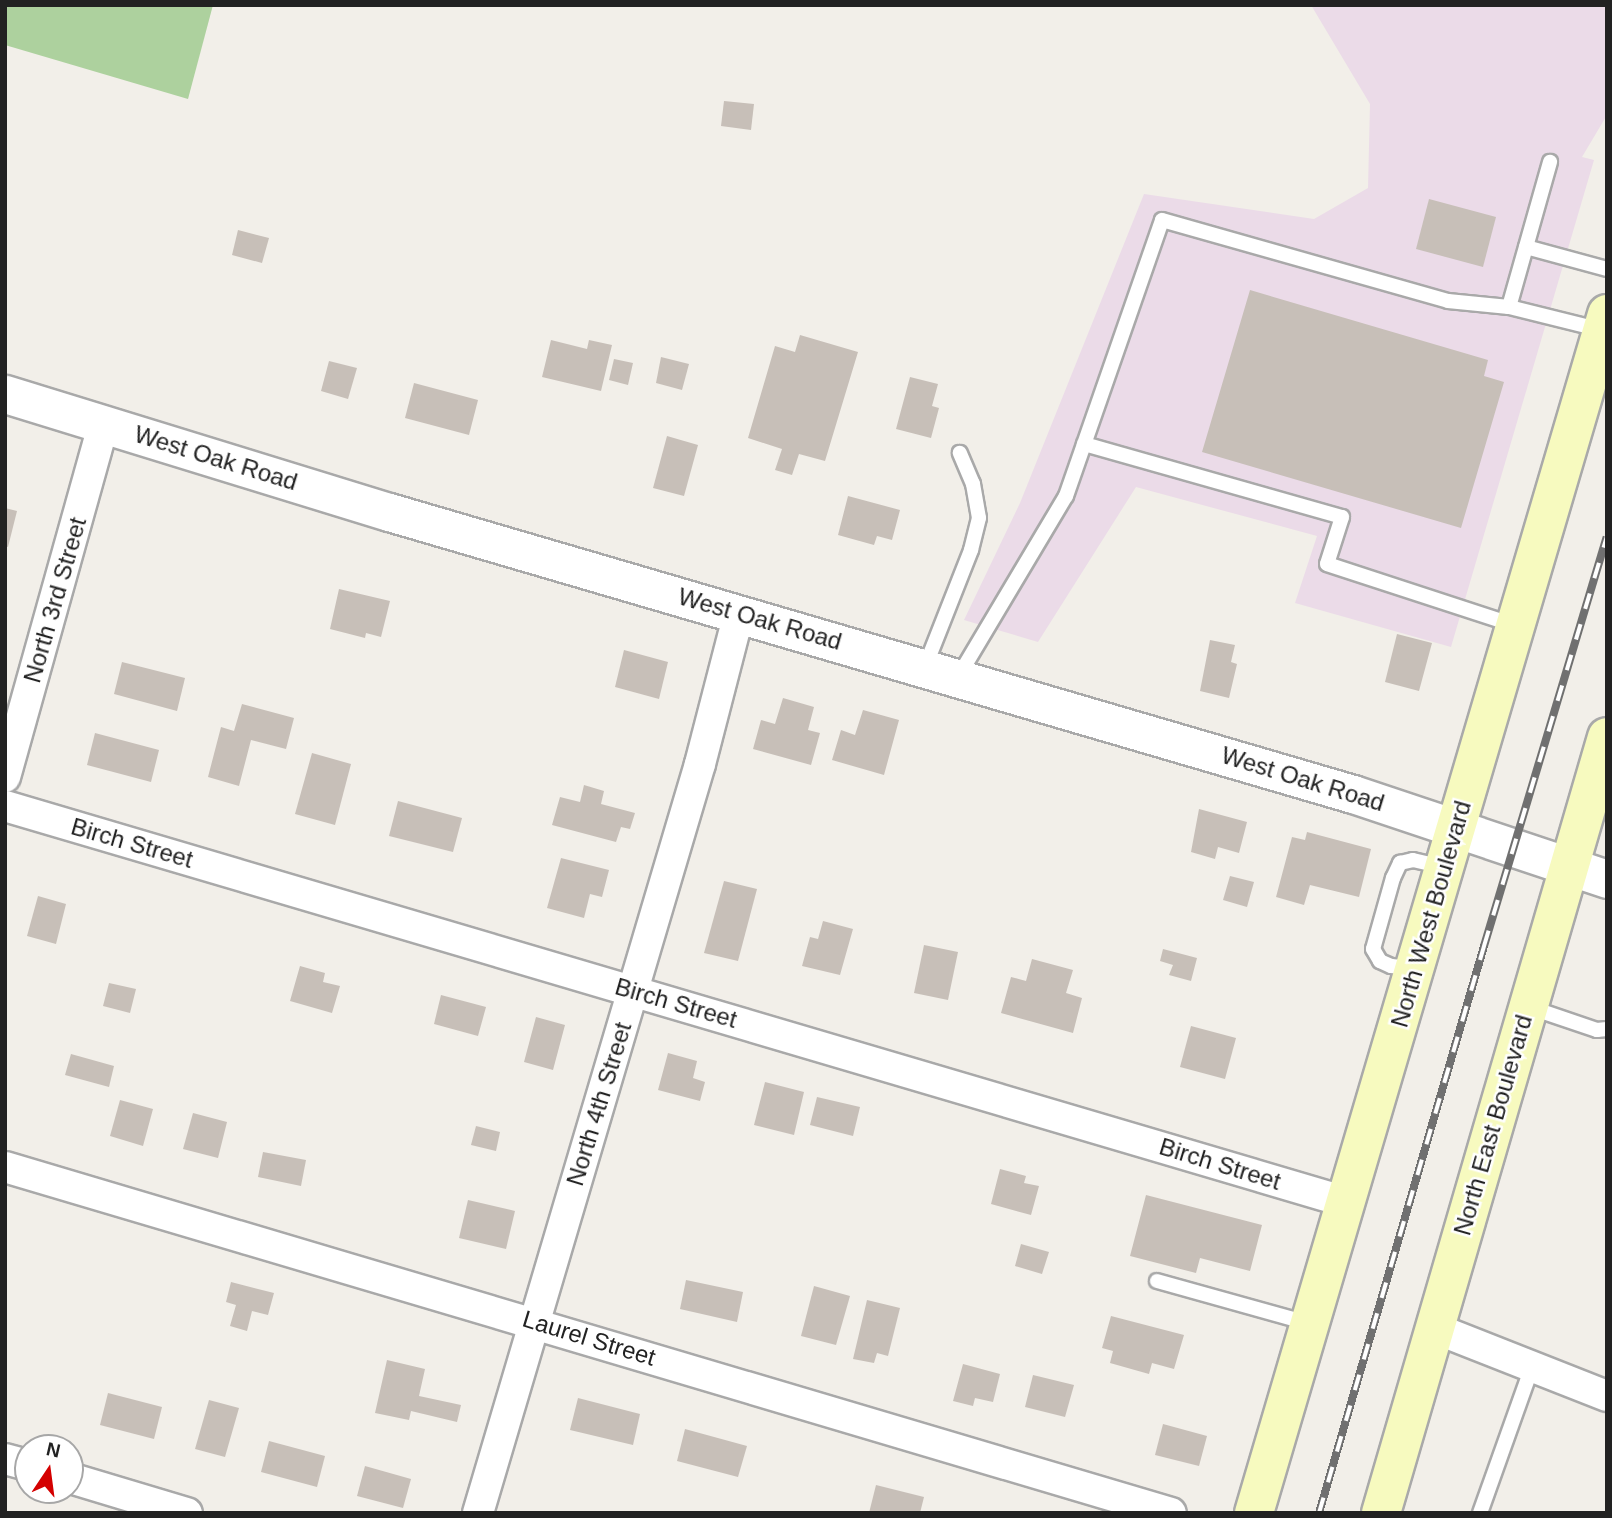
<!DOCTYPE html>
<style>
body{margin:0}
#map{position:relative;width:1612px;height:1518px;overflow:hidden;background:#f2efe9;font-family:Arial,sans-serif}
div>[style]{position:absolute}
.industrial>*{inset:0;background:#ebdbe8}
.forest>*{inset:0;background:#add19e}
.building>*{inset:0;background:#c7bfb8}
.roads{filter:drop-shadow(2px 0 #a9a9a9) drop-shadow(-2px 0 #a9a9a9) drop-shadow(0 2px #a9a9a9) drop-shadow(0 -2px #a9a9a9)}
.service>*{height:14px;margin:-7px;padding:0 7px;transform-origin:7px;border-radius:7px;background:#fff}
.minor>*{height:30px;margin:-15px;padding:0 15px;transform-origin:15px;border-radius:15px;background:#fff}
.tertiary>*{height:37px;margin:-18.5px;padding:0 18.5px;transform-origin:18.5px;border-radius:18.5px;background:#fff}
.secondary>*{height:38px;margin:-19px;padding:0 19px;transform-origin:19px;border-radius:19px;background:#f7fabf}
.rail>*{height:8px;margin-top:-4px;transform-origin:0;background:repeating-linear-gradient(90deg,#fff 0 16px,#707070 0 32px);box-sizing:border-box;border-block:2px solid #707070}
span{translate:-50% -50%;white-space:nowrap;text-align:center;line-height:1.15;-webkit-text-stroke:5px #fff;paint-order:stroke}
.street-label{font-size:24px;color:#222}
.frame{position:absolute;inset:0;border:7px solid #222;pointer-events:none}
.north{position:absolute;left:14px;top:1434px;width:70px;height:70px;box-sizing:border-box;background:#fff;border:2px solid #a7a7a7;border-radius:50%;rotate:13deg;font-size:19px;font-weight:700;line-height:28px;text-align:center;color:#222}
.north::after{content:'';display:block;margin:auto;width:24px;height:32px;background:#d40000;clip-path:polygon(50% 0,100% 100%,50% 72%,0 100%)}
</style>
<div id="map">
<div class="industrial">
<div style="clip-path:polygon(1311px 5px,1607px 5px,1607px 115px,1582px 157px,1594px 160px,1451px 647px,1295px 603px,1317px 536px,1136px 487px,1038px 642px,964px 620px,1020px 503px,1144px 194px,1314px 219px,1368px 188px,1370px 104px)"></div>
</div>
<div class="forest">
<div style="clip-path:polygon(5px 5px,213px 5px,188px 99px,5px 45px)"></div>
</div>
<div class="building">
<div style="clip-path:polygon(724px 101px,754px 104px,751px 130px,721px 126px)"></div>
<div style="clip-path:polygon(1429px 199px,1496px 217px,1483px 267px,1416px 249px)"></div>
<div style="clip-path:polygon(238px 230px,269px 238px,262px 263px,232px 255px)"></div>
<div style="clip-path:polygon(1250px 290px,1488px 360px,1484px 376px,1504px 382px,1461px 528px,1202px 452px)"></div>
<div style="clip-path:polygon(800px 335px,858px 352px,825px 461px,799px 454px,792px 475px,775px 470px,782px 449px,748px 438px,775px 346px,795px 352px)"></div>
<div style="clip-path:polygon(551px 340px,587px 349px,589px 340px,612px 345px,601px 391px,542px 377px)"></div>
<div style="clip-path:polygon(661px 357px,689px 364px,682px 390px,656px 383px)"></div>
<div style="clip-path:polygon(614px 359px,633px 363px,628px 385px,609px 380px)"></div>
<div style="clip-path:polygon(329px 361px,357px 368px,348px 399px,321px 391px)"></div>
<div style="clip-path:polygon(910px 377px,938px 384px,932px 406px,939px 408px,931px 438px,896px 429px)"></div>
<div style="clip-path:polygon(414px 383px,478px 400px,469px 435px,405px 418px)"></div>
<div style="clip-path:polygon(667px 436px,698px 445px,684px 496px,653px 488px)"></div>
<div style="clip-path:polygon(848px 496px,900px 510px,892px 540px,877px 536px,874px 545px,838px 535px)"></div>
<div style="clip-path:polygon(5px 508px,17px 511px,8px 547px,5px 546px)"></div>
<div style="clip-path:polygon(339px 589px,390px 601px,381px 637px,366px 633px,365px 638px,330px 629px)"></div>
<div style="clip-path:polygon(1397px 634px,1432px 643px,1419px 691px,1385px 682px)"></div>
<div style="clip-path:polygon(1210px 640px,1235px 645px,1231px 662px,1237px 664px,1229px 698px,1200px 691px)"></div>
<div style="clip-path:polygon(624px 650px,668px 662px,659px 699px,615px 687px)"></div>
<div style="clip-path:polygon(122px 662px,185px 678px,177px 711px,114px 694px)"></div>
<div style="clip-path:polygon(783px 698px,814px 707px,808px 730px,820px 733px,811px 765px,753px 749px,761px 720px,775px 724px)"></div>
<div style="clip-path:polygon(242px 704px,294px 718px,286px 749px,251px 740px,239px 786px,208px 777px,221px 727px,234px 731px)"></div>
<div style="clip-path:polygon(863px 710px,899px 720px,884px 775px,832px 760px,841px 730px,855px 735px)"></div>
<div style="clip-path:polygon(95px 733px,159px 750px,151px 782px,87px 765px)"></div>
<div style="clip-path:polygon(312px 753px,351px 764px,335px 825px,295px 814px)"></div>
<div style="clip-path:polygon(584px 785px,604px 791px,601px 804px,635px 813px,630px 829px,621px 827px,616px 842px,552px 825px,560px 797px,580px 802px)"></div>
<div style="clip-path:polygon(398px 801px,462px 818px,453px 852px,389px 836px)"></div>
<div style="clip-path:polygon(1199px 809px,1247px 822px,1239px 853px,1218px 847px,1215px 859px,1191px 852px)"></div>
<div style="clip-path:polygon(1307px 832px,1371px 849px,1359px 897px,1310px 885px,1304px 905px,1276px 897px,1292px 837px,1305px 840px)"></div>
<div style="clip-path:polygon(561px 858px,609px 870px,602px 897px,590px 894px,584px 918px,547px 908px)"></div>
<div style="clip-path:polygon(1230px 876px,1254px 882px,1247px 907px,1223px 900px)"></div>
<div style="clip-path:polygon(724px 881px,757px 889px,738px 961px,704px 953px)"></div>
<div style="clip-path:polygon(38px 896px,66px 904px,56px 944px,27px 936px)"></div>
<div style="clip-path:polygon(823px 921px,853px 929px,840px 975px,802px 966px,810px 937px,818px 939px)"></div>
<div style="clip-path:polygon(924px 945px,958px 952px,948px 1000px,914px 993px)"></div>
<div style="clip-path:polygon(1163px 949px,1197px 958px,1191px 981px,1169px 975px,1173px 965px,1160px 961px)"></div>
<div style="clip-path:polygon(1032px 959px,1073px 970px,1066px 993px,1082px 998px,1073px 1033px,1001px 1013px,1011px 977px,1026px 981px)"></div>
<div style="clip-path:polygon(300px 966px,325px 973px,323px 982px,340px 986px,332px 1013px,290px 1001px)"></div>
<div style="clip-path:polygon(109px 983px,136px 989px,130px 1013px,103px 1006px)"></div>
<div style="clip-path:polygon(441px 995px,486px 1007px,478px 1036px,434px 1024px)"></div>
<div style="clip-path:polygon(536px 1017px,565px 1025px,553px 1070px,524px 1062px)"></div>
<div style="clip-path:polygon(1191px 1026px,1236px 1038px,1225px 1079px,1180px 1067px)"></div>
<div style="clip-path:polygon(668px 1053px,697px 1061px,693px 1078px,705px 1082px,700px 1101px,658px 1090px)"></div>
<div style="clip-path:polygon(71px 1054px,114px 1066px,109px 1087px,65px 1075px)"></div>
<div style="clip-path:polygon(765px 1082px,804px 1092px,794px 1135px,754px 1125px)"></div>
<div style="clip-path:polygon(817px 1097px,860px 1107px,853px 1136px,810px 1125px)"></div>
<div style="clip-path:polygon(120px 1100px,153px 1109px,143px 1146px,110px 1136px)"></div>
<div style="clip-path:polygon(193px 1113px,227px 1122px,218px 1158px,183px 1149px)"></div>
<div style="clip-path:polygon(476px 1126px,500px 1132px,496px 1151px,471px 1145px)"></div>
<div style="clip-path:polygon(263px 1152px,306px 1160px,301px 1186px,258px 1177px)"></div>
<div style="clip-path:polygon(1000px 1169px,1026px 1176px,1024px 1183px,1039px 1186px,1031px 1215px,991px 1204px)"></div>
<div style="clip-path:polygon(1146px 1195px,1262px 1225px,1250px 1271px,1200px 1258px,1196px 1273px,1130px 1256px)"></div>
<div style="clip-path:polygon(468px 1200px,515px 1211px,506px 1249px,459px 1238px)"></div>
<div style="clip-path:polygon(1021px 1244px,1049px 1252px,1042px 1274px,1015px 1266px)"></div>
<div style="clip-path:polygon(686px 1280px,743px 1292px,737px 1322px,680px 1309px)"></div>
<div style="clip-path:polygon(231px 1282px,274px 1293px,268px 1315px,252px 1311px,247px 1331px,230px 1326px,236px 1305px,226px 1302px)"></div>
<div style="clip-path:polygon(814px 1286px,850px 1296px,836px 1345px,801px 1336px)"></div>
<div style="clip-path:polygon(867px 1300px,900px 1308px,888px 1356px,877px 1353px,874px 1363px,853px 1359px)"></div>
<div style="clip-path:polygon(1111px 1316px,1184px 1335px,1174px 1369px,1152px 1363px,1149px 1374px,1110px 1363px,1113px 1351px,1102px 1348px)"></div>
<div style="clip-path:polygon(387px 1360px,425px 1369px,419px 1396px,461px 1405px,457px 1422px,411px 1411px,409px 1420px,375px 1413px)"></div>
<div style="clip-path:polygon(963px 1364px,1000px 1374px,993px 1402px,975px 1398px,973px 1406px,953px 1401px)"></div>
<div style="clip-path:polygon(1033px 1375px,1074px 1385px,1065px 1417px,1025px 1407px)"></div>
<div style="clip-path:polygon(108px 1393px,162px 1407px,154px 1439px,100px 1425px)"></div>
<div style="clip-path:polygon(578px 1398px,640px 1414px,633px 1445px,570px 1430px)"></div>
<div style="clip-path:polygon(209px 1400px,239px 1408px,225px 1457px,195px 1449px)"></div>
<div style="clip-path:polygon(1163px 1424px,1207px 1436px,1199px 1466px,1155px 1455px)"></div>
<div style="clip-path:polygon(685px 1429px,747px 1446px,738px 1477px,677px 1461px)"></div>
<div style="clip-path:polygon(269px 1441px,325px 1456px,317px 1487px,261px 1472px)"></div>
<div style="clip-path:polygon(365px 1466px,411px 1479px,403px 1508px,357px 1496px)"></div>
<div style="clip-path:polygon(876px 1485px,924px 1497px,920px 1513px,869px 1513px)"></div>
</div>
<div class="roads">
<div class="service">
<div style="left:1526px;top:247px;width:84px;rotate:15.2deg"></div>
<div style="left:1509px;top:307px;width:151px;rotate:-74.2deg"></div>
<div style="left:1084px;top:444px;width:268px;rotate:15.8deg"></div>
<div style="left:1342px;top:517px;width:49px;rotate:107.7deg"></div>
<div style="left:1327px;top:564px;width:197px;rotate:18.1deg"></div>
<div style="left:925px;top:667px;width:126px;rotate:-68.5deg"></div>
<div style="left:971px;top:550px;width:33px;rotate:-76deg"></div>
<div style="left:979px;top:518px;width:35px;rotate:-100deg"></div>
<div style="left:973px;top:484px;width:34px;rotate:-113deg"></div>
<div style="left:958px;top:677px;width:211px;rotate:-59.2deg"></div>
<div style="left:1066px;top:496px;width:292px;rotate:-70.8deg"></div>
<div style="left:1162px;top:220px;width:297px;rotate:15.8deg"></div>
<div style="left:1448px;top:301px;width:61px;rotate:5.6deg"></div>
<div style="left:1509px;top:307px;width:96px;rotate:13.9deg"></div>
<div style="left:1413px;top:968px;width:22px;rotate:-175deg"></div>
<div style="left:1391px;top:966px;width:12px;rotate:-156deg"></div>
<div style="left:1380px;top:961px;width:14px;rotate:-120deg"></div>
<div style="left:1373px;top:949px;width:74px;rotate:-74.3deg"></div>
<div style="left:1393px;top:878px;width:17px;rotate:-65deg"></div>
<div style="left:1400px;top:863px;width:13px;rotate:-13deg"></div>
<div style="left:1413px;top:860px;width:31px;rotate:13deg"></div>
<div style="left:1529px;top:1007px;width:72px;rotate:18.7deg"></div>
<div style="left:1597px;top:1030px;width:10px;rotate:-6deg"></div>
<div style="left:1157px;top:1281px;width:156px;rotate:15.6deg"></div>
<div style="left:1480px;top:1513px;width:155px;rotate:-70.4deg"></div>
</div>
<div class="minor">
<div style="left:5px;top:777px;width:368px;rotate:-74.4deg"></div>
<div style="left:5px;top:806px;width:1398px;rotate:16.45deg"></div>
<div style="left:5px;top:1167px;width:1216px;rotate:16.53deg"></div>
<div style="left:1434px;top:1328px;width:186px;rotate:21.5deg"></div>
<div style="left:5px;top:1459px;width:24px;rotate:15deg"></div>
<div style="left:70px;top:1478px;width:122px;rotate:16.7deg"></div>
<div style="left:478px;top:1513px;width:781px;rotate:-73.49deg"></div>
<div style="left:700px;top:764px;width:156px;rotate:-75.5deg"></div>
</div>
<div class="tertiary">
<div style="left:5px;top:394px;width:402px;rotate:17.1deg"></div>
<div style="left:389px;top:512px;width:1004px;rotate:16.31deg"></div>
<div style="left:1353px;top:794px;width:268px;rotate:18.5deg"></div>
</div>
<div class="secondary">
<div style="left:1254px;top:1513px;width:1250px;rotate:-73.59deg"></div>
<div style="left:1381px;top:1513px;width:808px;rotate:-73.76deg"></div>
</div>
</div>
<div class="rail">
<div style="left:1319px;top:1513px;width:591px;rotate:-73.77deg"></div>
<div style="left:1484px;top:946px;width:427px;rotate:-73.3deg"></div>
</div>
<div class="street-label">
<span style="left:216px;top:458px;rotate:17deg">West Oak Road</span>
<span style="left:55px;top:600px;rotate:-74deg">North 3rd Street</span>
<span style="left:760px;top:619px;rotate:16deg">West Oak Road</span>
<span style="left:1303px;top:779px;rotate:17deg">West Oak Road</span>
<span style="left:132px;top:843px;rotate:16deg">Birch Street</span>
<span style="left:1431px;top:914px;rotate:-74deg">North West Boulevard</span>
<span style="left:676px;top:1003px;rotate:16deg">Birch Street</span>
<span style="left:599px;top:1104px;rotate:-73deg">North 4th Street</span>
<span style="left:1493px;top:1125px;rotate:-74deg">North East Boulevard</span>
<span style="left:1220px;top:1164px;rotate:17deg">Birch Street</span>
<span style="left:589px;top:1338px;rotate:17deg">Laurel Street</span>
</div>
<div class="frame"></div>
<div class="north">N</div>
</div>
